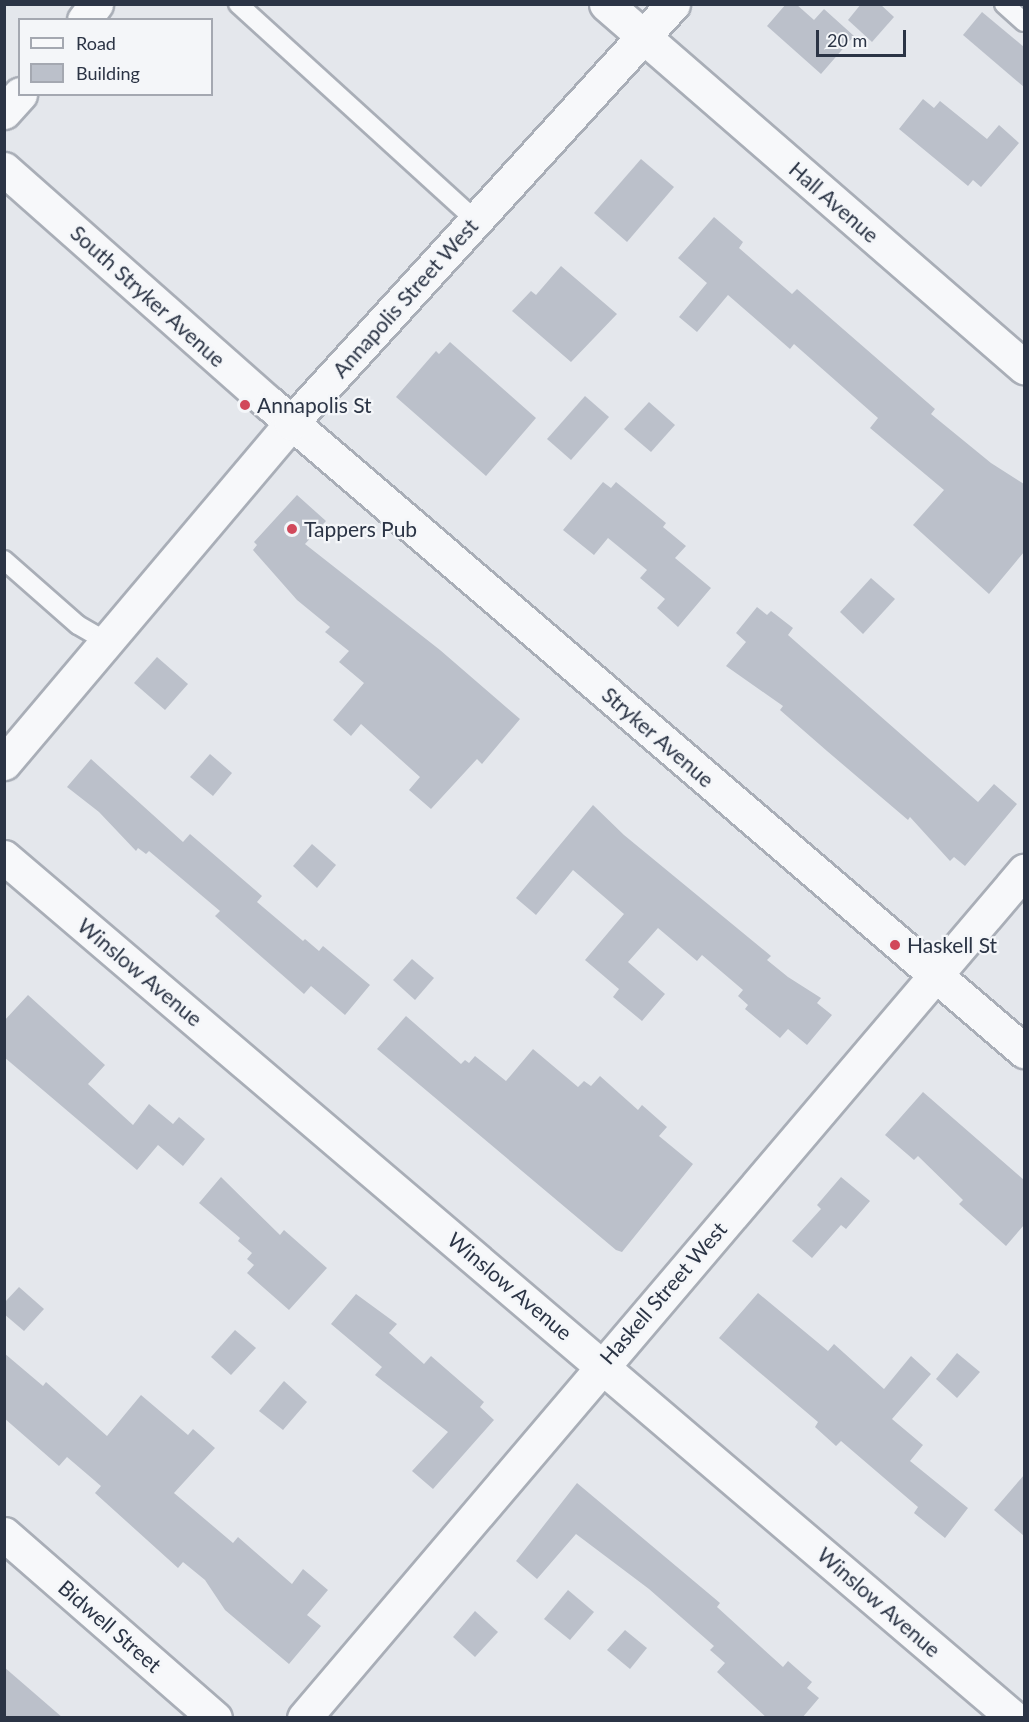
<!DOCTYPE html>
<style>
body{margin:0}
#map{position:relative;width:1029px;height:1722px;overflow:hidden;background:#e4e7ec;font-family:Lato,sans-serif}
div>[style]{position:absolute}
.building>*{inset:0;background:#bbc0ca}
.roads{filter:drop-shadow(2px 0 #a9aeb7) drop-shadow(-2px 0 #a9aeb7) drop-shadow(0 2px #a9aeb7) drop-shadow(0 -2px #a9aeb7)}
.service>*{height:18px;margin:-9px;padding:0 9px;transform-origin:9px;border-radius:9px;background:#f7f8fa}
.minor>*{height:33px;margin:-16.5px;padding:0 16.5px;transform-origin:16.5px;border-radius:16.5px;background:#f7f8fa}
.tertiary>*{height:33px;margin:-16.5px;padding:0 16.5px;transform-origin:16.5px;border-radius:16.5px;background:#f7f8fa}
.dots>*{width:16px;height:16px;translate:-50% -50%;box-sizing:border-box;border:3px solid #f4f6f9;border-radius:50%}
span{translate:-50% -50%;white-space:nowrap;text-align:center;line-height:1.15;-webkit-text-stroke:4.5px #f4f6f9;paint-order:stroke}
.street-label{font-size:21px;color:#2b3445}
.poi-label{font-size:21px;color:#2b3445}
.left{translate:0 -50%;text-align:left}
.frame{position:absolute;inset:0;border:6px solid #2b3445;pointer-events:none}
.legend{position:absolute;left:18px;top:18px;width:195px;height:78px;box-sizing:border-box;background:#f4f6f9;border:2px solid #a4a8b1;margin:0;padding:8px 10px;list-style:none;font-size:18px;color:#2b3445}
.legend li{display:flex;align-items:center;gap:12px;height:30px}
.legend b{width:30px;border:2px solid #a4a8b1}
.scale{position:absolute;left:816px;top:30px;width:90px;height:27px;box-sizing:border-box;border:3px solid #2b3445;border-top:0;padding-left:8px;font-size:18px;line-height:21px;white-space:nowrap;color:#2b3445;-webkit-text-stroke:4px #f4f6f9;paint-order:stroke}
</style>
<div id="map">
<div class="building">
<div style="clip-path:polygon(786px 4px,796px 4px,814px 20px,824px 9px,854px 36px,821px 74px,767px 26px)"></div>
<div style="clip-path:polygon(861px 4px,880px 4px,894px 17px,872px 42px,848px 20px)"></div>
<div style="clip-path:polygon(982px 12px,1024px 47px,1024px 87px,963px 35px)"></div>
<div style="clip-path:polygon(923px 99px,934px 108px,940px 101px,987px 139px,999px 125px,1019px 143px,981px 187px,973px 180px,968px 186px,899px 129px)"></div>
<div style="clip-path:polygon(641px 159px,674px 187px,627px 242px,594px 213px)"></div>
<div style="clip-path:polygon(714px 217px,743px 242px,739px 248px,792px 294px,797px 289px,935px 409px,931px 414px,991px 463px,1024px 484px,1024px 552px,989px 594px,913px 525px,944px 490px,870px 428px,878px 418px,794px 344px,790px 349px,728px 295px,697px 332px,679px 317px,707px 283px,678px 258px)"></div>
<div style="clip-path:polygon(561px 266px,617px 314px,571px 362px,512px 311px,531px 291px,536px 295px)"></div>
<div style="clip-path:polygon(450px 342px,536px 418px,486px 476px,396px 397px,436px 351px,439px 354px)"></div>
<div style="clip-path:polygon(585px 396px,609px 417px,571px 460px,547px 439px)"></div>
<div style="clip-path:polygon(649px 402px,675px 425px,651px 452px,624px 429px)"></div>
<div style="clip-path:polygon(603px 482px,611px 488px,616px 482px,666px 523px,663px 527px,686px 546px,675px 558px,711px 588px,678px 627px,657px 608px,665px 599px,640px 578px,647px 570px,608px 538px,594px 555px,563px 530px)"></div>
<div style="clip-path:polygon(297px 495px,326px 521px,305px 544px,440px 650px,520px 719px,482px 764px,477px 759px,431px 809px,409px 790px,420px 777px,361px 724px,351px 736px,333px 720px,364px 683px,339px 662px,349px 651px,325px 632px,330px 627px,297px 600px,253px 550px,257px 545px,254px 542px)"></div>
<div style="clip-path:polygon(871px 578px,895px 599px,863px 634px,840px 612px)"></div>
<div style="clip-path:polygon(757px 607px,767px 615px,771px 611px,793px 628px,788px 635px,978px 802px,994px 784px,1017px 804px,965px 866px,954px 857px,950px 861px,910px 817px,908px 820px,827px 751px,780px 710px,783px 706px,726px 666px,746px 642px,736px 633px)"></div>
<div style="clip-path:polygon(157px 657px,188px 684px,165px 710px,134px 683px)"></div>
<div style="clip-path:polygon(210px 754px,232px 773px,213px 796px,190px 777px)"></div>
<div style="clip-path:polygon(91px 759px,183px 842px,190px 834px,262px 896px,257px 902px,303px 941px,305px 939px,319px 951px,323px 946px,370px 985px,345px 1015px,311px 986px,304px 994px,215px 916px,220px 911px,149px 851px,146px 854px,138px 848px,136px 851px,99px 812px,67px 787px)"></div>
<div style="clip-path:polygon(593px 805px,624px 835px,771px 956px,767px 960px,788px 977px,821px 998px,817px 1003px,832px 1015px,807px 1045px,788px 1029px,780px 1038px,745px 1009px,748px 1005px,738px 996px,743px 990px,702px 955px,697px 961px,658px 928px,628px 962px,665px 994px,642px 1021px,613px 997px,619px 989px,585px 960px,624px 914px,573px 870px,536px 915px,516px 898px)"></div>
<div style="clip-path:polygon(312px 844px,336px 865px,317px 888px,293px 866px)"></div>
<div style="clip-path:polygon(412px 959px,434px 978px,415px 1000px,393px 980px)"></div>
<div style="clip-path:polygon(28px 995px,105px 1065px,88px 1084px,133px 1125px,149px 1104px,173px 1124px,179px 1117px,205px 1139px,183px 1166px,158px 1145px,137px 1170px,4px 1057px,4px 1021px)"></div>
<div style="clip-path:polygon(406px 1016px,461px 1064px,465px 1060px,469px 1063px,475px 1056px,506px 1081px,533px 1049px,578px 1087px,584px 1081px,591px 1086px,600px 1076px,638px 1110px,642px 1105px,667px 1127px,659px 1136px,693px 1164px,622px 1252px,616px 1250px,377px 1049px)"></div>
<div style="clip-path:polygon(923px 1092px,1024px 1180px,1024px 1225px,1006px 1246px,959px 1204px,963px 1200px,918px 1156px,914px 1160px,885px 1135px)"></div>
<div style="clip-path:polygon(221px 1177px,280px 1235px,284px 1230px,327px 1268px,289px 1310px,247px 1273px,254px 1265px,247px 1259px,252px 1253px,238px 1241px,240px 1238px,199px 1203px)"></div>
<div style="clip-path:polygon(841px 1177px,870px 1201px,846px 1229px,841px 1225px,812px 1258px,792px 1241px,821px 1209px,817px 1205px)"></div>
<div style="clip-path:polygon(19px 1287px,44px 1309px,24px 1331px,4px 1314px,4px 1303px)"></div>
<div style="clip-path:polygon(758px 1293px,828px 1351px,834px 1344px,884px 1389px,911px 1356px,931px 1374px,892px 1419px,923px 1445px,910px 1461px,968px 1508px,945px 1538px,914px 1513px,918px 1507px,841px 1441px,836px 1446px,815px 1427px,818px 1422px,719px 1338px)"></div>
<div style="clip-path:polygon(356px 1294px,397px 1324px,389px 1333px,424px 1364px,431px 1356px,484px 1402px,480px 1407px,494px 1420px,433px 1489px,412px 1471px,448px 1432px,375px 1375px,382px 1367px,331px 1324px)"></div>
<div style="clip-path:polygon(235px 1330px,256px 1348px,231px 1375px,211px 1357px)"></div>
<div style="clip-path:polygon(4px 1353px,43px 1386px,46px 1382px,107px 1436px,141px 1395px,188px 1435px,193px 1429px,215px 1448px,174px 1493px,233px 1543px,238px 1537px,292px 1584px,303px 1569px,328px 1590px,307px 1615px,321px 1626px,289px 1664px,225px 1610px,205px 1580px,183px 1562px,178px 1568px,95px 1493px,101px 1486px,67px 1457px,59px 1466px,4px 1418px)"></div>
<div style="clip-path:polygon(957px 1353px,980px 1372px,957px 1398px,936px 1379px)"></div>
<div style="clip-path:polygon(284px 1381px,307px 1402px,283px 1430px,259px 1411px)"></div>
<div style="clip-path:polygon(1024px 1475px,1024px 1536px,994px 1510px)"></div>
<div style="clip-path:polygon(577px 1483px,720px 1603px,717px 1607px,783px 1667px,788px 1661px,812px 1682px,807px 1688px,819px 1698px,802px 1718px,767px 1718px,717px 1672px,725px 1663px,710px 1650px,714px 1646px,649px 1589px,576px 1534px,537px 1579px,516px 1561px)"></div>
<div style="clip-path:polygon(568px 1590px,594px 1612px,570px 1640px,544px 1619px)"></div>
<div style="clip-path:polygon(475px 1611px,498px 1632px,475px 1657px,453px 1637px)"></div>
<div style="clip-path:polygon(625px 1630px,647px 1648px,630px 1669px,607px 1650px)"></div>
<div style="clip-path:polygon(4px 1667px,63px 1718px,4px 1718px)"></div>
</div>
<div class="roads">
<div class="service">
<div style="left:238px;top:4px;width:321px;rotate:42.3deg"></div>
<div style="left:1004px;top:4px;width:27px;rotate:42deg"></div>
<div style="left:4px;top:560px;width:98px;rotate:41.3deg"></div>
<div style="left:78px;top:625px;width:34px;rotate:30deg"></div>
</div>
<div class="minor">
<div style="left:606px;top:4px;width:554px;rotate:40.97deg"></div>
<div style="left:84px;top:20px;width:20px;rotate:-53deg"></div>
<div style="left:4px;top:112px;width:24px;rotate:-48deg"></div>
<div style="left:4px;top:857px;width:1327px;rotate:40.45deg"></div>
<div style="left:4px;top:1534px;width:280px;rotate:41.1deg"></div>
<div style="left:304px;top:1718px;width:1112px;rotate:-49.63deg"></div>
</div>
<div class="tertiary">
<div style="left:4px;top:169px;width:355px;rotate:41.5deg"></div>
<div style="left:270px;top:404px;width:994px;rotate:40.63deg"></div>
<div style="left:4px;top:763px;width:445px;rotate:-49.8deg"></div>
<div style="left:291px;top:423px;width:567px;rotate:-47.64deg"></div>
</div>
</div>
<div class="dots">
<div style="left:245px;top:405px;background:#d1495b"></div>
<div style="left:292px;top:529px;background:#d1495b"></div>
<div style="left:895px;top:945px;background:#d1495b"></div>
</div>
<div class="street-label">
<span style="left:834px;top:202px;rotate:41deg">Hall Avenue</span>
<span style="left:148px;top:296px;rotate:42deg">South Stryker Avenue</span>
<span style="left:405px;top:298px;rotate:-48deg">Annapolis Street West</span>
<span style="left:658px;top:737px;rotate:41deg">Stryker Avenue</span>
<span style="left:140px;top:972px;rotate:40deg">Winslow Avenue</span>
<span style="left:510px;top:1286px;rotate:40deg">Winslow Avenue</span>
<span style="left:663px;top:1293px;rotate:-49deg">Haskell Street West</span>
<span style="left:879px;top:1602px;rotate:41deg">Winslow Avenue</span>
<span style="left:110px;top:1626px;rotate:41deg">Bidwell Street</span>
</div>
<div class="poi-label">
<span class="left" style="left:257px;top:405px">Annapolis St</span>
<span class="left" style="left:304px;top:529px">Tappers Pub</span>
<span class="left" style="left:907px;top:945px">Haskell St</span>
</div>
<div class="frame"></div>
<ul class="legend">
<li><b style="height:8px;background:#f7f8fa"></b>Road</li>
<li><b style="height:16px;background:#bbc0ca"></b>Building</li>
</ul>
<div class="scale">20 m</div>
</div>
